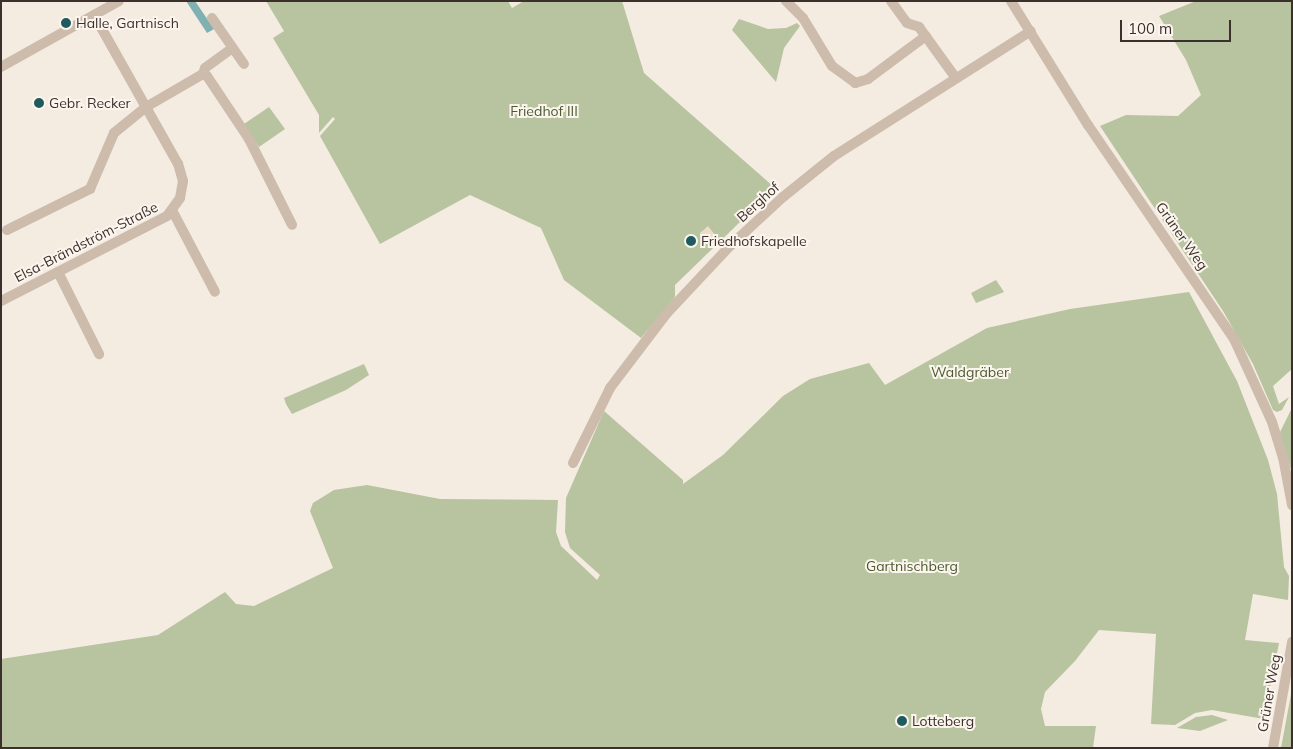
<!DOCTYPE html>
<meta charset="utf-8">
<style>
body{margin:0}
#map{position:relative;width:1293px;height:749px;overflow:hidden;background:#f4ebe1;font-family:Mulish,sans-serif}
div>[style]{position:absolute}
.green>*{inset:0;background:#b8c4a0}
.plaza>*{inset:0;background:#ecdcc8}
.water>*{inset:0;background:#7fb0b2}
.minor>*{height:10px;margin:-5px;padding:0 5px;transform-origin:5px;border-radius:5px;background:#cdbbac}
.dots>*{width:14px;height:14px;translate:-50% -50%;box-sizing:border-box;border:2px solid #fbf5ee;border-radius:50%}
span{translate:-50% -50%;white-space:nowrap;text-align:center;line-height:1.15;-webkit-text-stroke:4px #fbf5ee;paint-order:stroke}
.poi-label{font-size:14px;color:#3b302b}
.left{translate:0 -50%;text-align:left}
.park-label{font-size:14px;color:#4a5a2e}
.street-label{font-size:14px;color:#3b302b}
.frame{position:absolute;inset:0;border:2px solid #3b302b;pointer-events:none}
.scale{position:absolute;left:1120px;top:20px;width:111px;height:22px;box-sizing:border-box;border:2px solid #3b302b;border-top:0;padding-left:6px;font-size:15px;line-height:18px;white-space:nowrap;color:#3b302b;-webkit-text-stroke:4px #fbf5ee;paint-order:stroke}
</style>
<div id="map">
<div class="green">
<div style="clip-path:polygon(266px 1px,508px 1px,512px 8px,524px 1px,622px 1px,644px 73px,775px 188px,675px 285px,675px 297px,641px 338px,564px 280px,541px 228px,470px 195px,380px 244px,320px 136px,335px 119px,333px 117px,319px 133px,319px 115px,273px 38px,284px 31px)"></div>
<div style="clip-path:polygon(1196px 1px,1292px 1px,1292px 369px,1273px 386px,1279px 404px,1289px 397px,1282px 410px,1277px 412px,1273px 410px,1253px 364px,1223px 311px,1100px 126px,1126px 115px,1178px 116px,1201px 95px,1186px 60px,1159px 16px)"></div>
<div style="clip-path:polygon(739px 19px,768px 29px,786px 28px,797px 23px,800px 26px,784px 48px,776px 82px,732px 30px)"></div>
<div style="clip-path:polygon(269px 107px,285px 129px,259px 147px,244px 124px)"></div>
<div style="clip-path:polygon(996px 280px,1004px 292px,976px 303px,971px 293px)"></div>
<div style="clip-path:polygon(1189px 292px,1237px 381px,1268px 460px,1277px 494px,1284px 567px,1289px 576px,1288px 600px,1253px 594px,1245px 640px,1279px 643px,1264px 719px,1212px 710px,1195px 713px,1175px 725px,1151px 724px,1156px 634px,1099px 630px,1075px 661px,1045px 692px,1041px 709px,1045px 726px,1096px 726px,1093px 748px,1px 748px,1px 659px,158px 635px,225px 592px,236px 604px,254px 606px,333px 568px,310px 511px,313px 503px,334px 490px,367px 485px,440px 499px,558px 500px,556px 532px,561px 546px,597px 580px,600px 575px,570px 548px,565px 532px,566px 498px,604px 411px,683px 480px,683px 484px,723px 455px,783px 396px,810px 379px,869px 363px,885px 385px,987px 328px,1070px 309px)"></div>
<div style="clip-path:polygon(364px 364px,369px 375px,346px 390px,292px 414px,286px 404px,284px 398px)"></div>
<div style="clip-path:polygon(1292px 408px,1292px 473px,1280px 432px)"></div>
<div style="clip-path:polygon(1292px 689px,1292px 748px,1281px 748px)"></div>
<div style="clip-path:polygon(1212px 715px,1228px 720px,1200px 731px,1177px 728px,1196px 717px)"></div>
</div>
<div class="plaza">
<div style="clip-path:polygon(708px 226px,715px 235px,703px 247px,700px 233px)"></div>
</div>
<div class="water">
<div style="clip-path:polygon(186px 1px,195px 1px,214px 29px,207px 33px)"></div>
</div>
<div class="minor">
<div style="left:786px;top:1px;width:24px;rotate:45deg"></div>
<div style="left:803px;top:18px;width:56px;rotate:58.9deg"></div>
<div style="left:832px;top:66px;width:29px;rotate:36deg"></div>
<div style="left:855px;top:83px;width:14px;rotate:-17deg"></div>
<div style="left:868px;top:79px;width:72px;rotate:-36.6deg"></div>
<div style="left:891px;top:1px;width:27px;rotate:54deg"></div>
<div style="left:907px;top:23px;width:13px;rotate:18deg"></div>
<div style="left:919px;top:27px;width:62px;rotate:54.2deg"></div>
<div style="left:1011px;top:1px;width:146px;rotate:58.2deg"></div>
<div style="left:1088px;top:125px;width:259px;rotate:55.7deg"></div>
<div style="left:1234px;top:339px;width:91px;rotate:65.4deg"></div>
<div style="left:1272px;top:422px;width:37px;rotate:73deg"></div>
<div style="left:1283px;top:457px;width:49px;rotate:79.4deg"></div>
<div style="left:212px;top:18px;width:56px;rotate:55.2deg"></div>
<div style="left:1px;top:67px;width:135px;rotate:-29.2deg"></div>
<div style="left:203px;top:74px;width:4px;rotate:27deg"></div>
<div style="left:207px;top:76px;width:76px;rotate:56.3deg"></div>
<div style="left:249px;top:139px;width:96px;rotate:63.4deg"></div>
<div style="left:203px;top:74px;width:6px;rotate:-72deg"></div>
<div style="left:205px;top:68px;width:34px;rotate:-36deg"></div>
<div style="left:173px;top:212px;width:90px;rotate:62.3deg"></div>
<div style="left:7px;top:230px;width:93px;rotate:-26.3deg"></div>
<div style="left:90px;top:189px;width:61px;rotate:-66.8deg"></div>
<div style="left:114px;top:133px;width:41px;rotate:-39.1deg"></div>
<div style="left:146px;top:107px;width:66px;rotate:-30.1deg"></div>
<div style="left:58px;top:272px;width:92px;rotate:63.4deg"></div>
<div style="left:1px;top:301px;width:186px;rotate:-27.1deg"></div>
<div style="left:167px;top:216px;width:22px;rotate:-54deg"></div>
<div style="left:180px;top:198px;width:17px;rotate:-80deg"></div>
<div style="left:183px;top:181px;width:18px;rotate:-106deg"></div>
<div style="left:178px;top:164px;width:171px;rotate:-119.4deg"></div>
<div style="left:573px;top:463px;width:84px;rotate:-63.7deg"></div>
<div style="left:610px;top:388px;width:94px;rotate:-52.8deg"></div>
<div style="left:667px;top:313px;width:92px;rotate:-46.8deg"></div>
<div style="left:730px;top:246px;width:72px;rotate:-42.8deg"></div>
<div style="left:783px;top:197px;width:65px;rotate:-38.8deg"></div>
<div style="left:834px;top:156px;width:233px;rotate:-32.4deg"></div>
<div style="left:1273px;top:748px;width:108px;rotate:-79.8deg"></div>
</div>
<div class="dots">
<div style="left:66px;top:23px;background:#1f5a5e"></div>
<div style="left:39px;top:103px;background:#1f5a5e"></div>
<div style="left:691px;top:241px;background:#1f5a5e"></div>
<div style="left:902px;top:721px;background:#1f5a5e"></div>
</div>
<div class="poi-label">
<span class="left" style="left:76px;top:23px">Halle, Gartnisch</span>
<span class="left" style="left:49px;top:103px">Gebr. Recker</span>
<span class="left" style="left:701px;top:241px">Friedhofskapelle</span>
<span class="left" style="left:912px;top:721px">Lotteberg</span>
</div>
<div class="park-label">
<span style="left:544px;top:111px">Friedhof III</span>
<span style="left:970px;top:372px">Waldgräber</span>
<span style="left:912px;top:566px">Gartnischberg</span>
</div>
<div class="street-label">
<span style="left:758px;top:202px;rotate:-42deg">Berghof</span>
<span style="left:1182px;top:236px;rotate:55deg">Grüner Weg</span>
<span style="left:86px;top:242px;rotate:-27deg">Elsa-Brändström-Straße</span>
<span style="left:1269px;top:693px;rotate:-80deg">Grüner Weg</span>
</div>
<div class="frame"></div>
<div class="scale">100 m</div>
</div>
